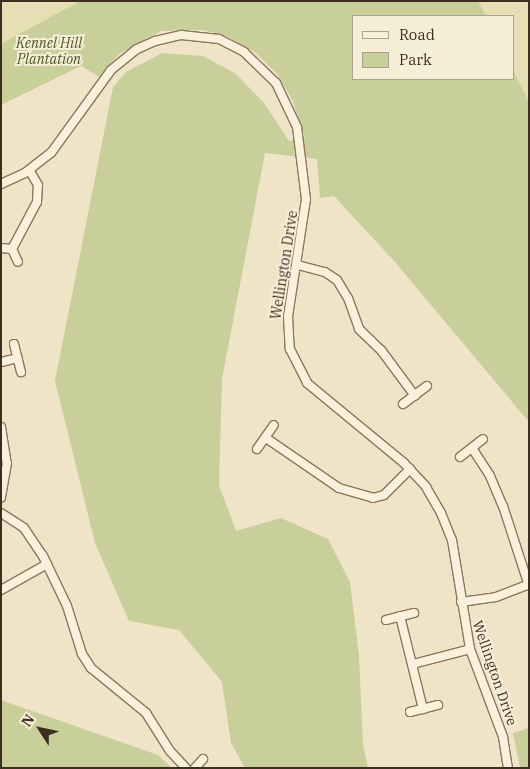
<!DOCTYPE html>
<style>
body{margin:0}
#map{position:relative;width:530px;height:769px;overflow:hidden;background:#f0e4c8;font-family:"IBM Plex Serif",serif}
div>[style]{position:absolute}
.farmland>*{inset:0;background:#e6deb5}
.green>*{inset:0;background:#c9cf9b}
.roads{filter:drop-shadow(1px 0 #8d765c) drop-shadow(-1px 0 #8d765c) drop-shadow(0 1px #8d765c) drop-shadow(0 -1px #8d765c)}
.street>*{height:8px;margin:-4px;padding:0 4px;transform-origin:4px;border-radius:4px;background:#faf1dc}
span{translate:-50% -50%;white-space:nowrap;text-align:center;line-height:1.15;-webkit-text-stroke:4px #f7eed8;paint-order:stroke}
.park-label{font-size:14px;color:#4d5a26;font-style:italic}
.street-label{font-size:14px;color:#3d2e20}
.frame{position:absolute;inset:0;border:2px solid #3d2e20;pointer-events:none}
.legend{position:absolute;left:352px;top:15px;width:162px;height:65px;box-sizing:border-box;background:#f7eed8;border:1px solid #ada18e;margin:0;padding:6px 9px;list-style:none;font-size:15px;color:#3d2e20}
.legend li{display:flex;align-items:center;gap:10px;height:25px}
.legend b{width:25px;border:1px solid #ada18e}
.north{position:absolute;left:15px;top:704px;width:50px;height:50px;-webkit-text-stroke:4px #f7eed8;paint-order:stroke;rotate:305deg;font-size:14px;font-weight:700;line-height:20px;text-align:center;color:#3d2e20}
.north::after{content:'';display:block;margin:auto;width:18px;height:22px;background:#3d2e20;clip-path:polygon(50% 0,100% 100%,50% 72%,0 100%)}
</style>
<div id="map">
<div class="farmland">
<div style="clip-path:polygon(1px 1px,80px 1px,1px 44px)"></div>
<div style="clip-path:polygon(478px 1px,529px 1px,529px 102px,514px 72px,514px 16px,486px 16px)"></div>
</div>
<div class="green">
<div style="clip-path:polygon(80px 1px,478px 1px,486px 16px,354px 16px,354px 79px,514px 79px,514px 72px,529px 102px,529px 422px,395px 262px,334px 196px,320px 198px,317px 159px,265px 153px,222px 379px,219px 485px,236px 531px,281px 518px,328px 539px,350px 582px,359px 656px,363px 744px,368px 768px,245px 768px,231px 743px,222px 682px,179px 630px,129px 621px,95px 543px,55px 381px,113px 87px,126px 72px,162px 53px,203px 56px,235px 73px,264px 103px,289px 141px,305px 138px,293px 101px,277px 74px,256px 53px,227px 36px,203px 30px,161px 31px,119px 54px,99px 77px,81px 66px,1px 105px,1px 44px)"></div>
<div style="clip-path:polygon(1px 700px,158px 755px,172px 768px,1px 768px)"></div>
<div style="clip-path:polygon(529px 728px,529px 768px,520px 768px,513px 733px)"></div>
</div>
<div class="roads">
<div class="street">
<div style="left:1px;top:184px;width:26px;rotate:-25deg"></div>
<div style="left:25px;top:173px;width:33px;rotate:-38deg"></div>
<div style="left:51px;top:153px;width:102px;rotate:-54.1deg"></div>
<div style="left:111px;top:70px;width:33px;rotate:-39deg"></div>
<div style="left:137px;top:49px;width:20px;rotate:-24deg"></div>
<div style="left:155px;top:41px;width:27px;rotate:-13deg"></div>
<div style="left:181px;top:35px;width:38px;rotate:6deg"></div>
<div style="left:219px;top:39px;width:28px;rotate:27deg"></div>
<div style="left:244px;top:52px;width:45px;rotate:44.1deg"></div>
<div style="left:276px;top:83px;width:49px;rotate:64.5deg"></div>
<div style="left:297px;top:127px;width:73px;rotate:82.9deg"></div>
<div style="left:306px;top:199px;width:118px;rotate:98.7deg"></div>
<div style="left:288px;top:316px;width:33px;rotate:87deg"></div>
<div style="left:290px;top:349px;width:38px;rotate:63deg"></div>
<div style="left:307px;top:383px;width:126px;rotate:39.5deg"></div>
<div style="left:404px;top:463px;width:33px;rotate:47deg"></div>
<div style="left:426px;top:487px;width:30px;rotate:60deg"></div>
<div style="left:441px;top:513px;width:29px;rotate:68deg"></div>
<div style="left:452px;top:540px;width:110px;rotate:80.6deg"></div>
<div style="left:470px;top:649px;width:94px;rotate:69.4deg"></div>
<div style="left:503px;top:737px;width:31px;rotate:81deg"></div>
<div style="left:1px;top:248px;width:11px;rotate:5deg"></div>
<div style="left:12px;top:249px;width:14px;rotate:65deg"></div>
<div style="left:12px;top:249px;width:53px;rotate:-62deg"></div>
<div style="left:37px;top:202px;width:17px;rotate:-87deg"></div>
<div style="left:38px;top:185px;width:16px;rotate:-120deg"></div>
<div style="left:298px;top:265px;width:28px;rotate:15deg"></div>
<div style="left:325px;top:272px;width:14px;rotate:34deg"></div>
<div style="left:337px;top:280px;width:21px;rotate:59deg"></div>
<div style="left:348px;top:298px;width:33px;rotate:70deg"></div>
<div style="left:359px;top:329px;width:30px;rotate:44deg"></div>
<div style="left:381px;top:350px;width:57px;rotate:53.5deg"></div>
<div style="left:14px;top:344px;width:29px;rotate:76deg"></div>
<div style="left:1px;top:362px;width:17px;rotate:-13deg"></div>
<div style="left:403px;top:404px;width:30px;rotate:-37deg"></div>
<div style="left:1px;top:427px;width:36px;rotate:81deg"></div>
<div style="left:7px;top:463px;width:35px;rotate:100deg"></div>
<div style="left:266px;top:438px;width:88px;rotate:34.4deg"></div>
<div style="left:339px;top:488px;width:35px;rotate:16deg"></div>
<div style="left:373px;top:498px;width:11px;rotate:-15deg"></div>
<div style="left:384px;top:495px;width:37px;rotate:-45deg"></div>
<div style="left:472px;top:448px;width:33px;rotate:57deg"></div>
<div style="left:490px;top:476px;width:33px;rotate:67deg"></div>
<div style="left:503px;top:506px;width:84px;rotate:72deg"></div>
<div style="left:257px;top:449px;width:29px;rotate:-55deg"></div>
<div style="left:460px;top:457px;width:29px;rotate:-38deg"></div>
<div style="left:1px;top:513px;width:27px;rotate:33deg"></div>
<div style="left:24px;top:528px;width:34px;rotate:56deg"></div>
<div style="left:43px;top:556px;width:55px;rotate:64.4deg"></div>
<div style="left:67px;top:606px;width:50px;rotate:72.6deg"></div>
<div style="left:82px;top:654px;width:17px;rotate:57deg"></div>
<div style="left:91px;top:668px;width:71px;rotate:39.3deg"></div>
<div style="left:146px;top:713px;width:45px;rotate:57.7deg"></div>
<div style="left:170px;top:751px;width:23px;rotate:47deg"></div>
<div style="left:1px;top:590px;width:53px;rotate:-29.5deg"></div>
<div style="left:461px;top:602px;width:35px;rotate:-8deg"></div>
<div style="left:496px;top:597px;width:34px;rotate:-21deg"></div>
<div style="left:400px;top:616px;width:96px;rotate:76.1deg"></div>
<div style="left:386px;top:620px;width:29px;rotate:-14deg"></div>
<div style="left:413px;top:664px;width:59px;rotate:-14.7deg"></div>
<div style="left:410px;top:712px;width:29px;rotate:-14deg"></div>
<div style="left:195px;top:768px;width:12px;rotate:-48deg"></div>
</div>
</div>
<div class="park-label">
<span style="left:49px;top:51px">Kennel Hill<br>Plantation</span>
</div>
<div class="street-label">
<span style="left:284px;top:265px;rotate:-81deg">Wellington Drive</span>
<span style="left:495px;top:673px;rotate:71deg">Wellington Drive</span>
</div>
<div class="frame"></div>
<ul class="legend">
<li><b style="height:6px;background:#faf1dc"></b>Road</li>
<li><b style="height:14px;background:#c9cf9b"></b>Park</li>
</ul>
<div class="north">N</div>
</div>
